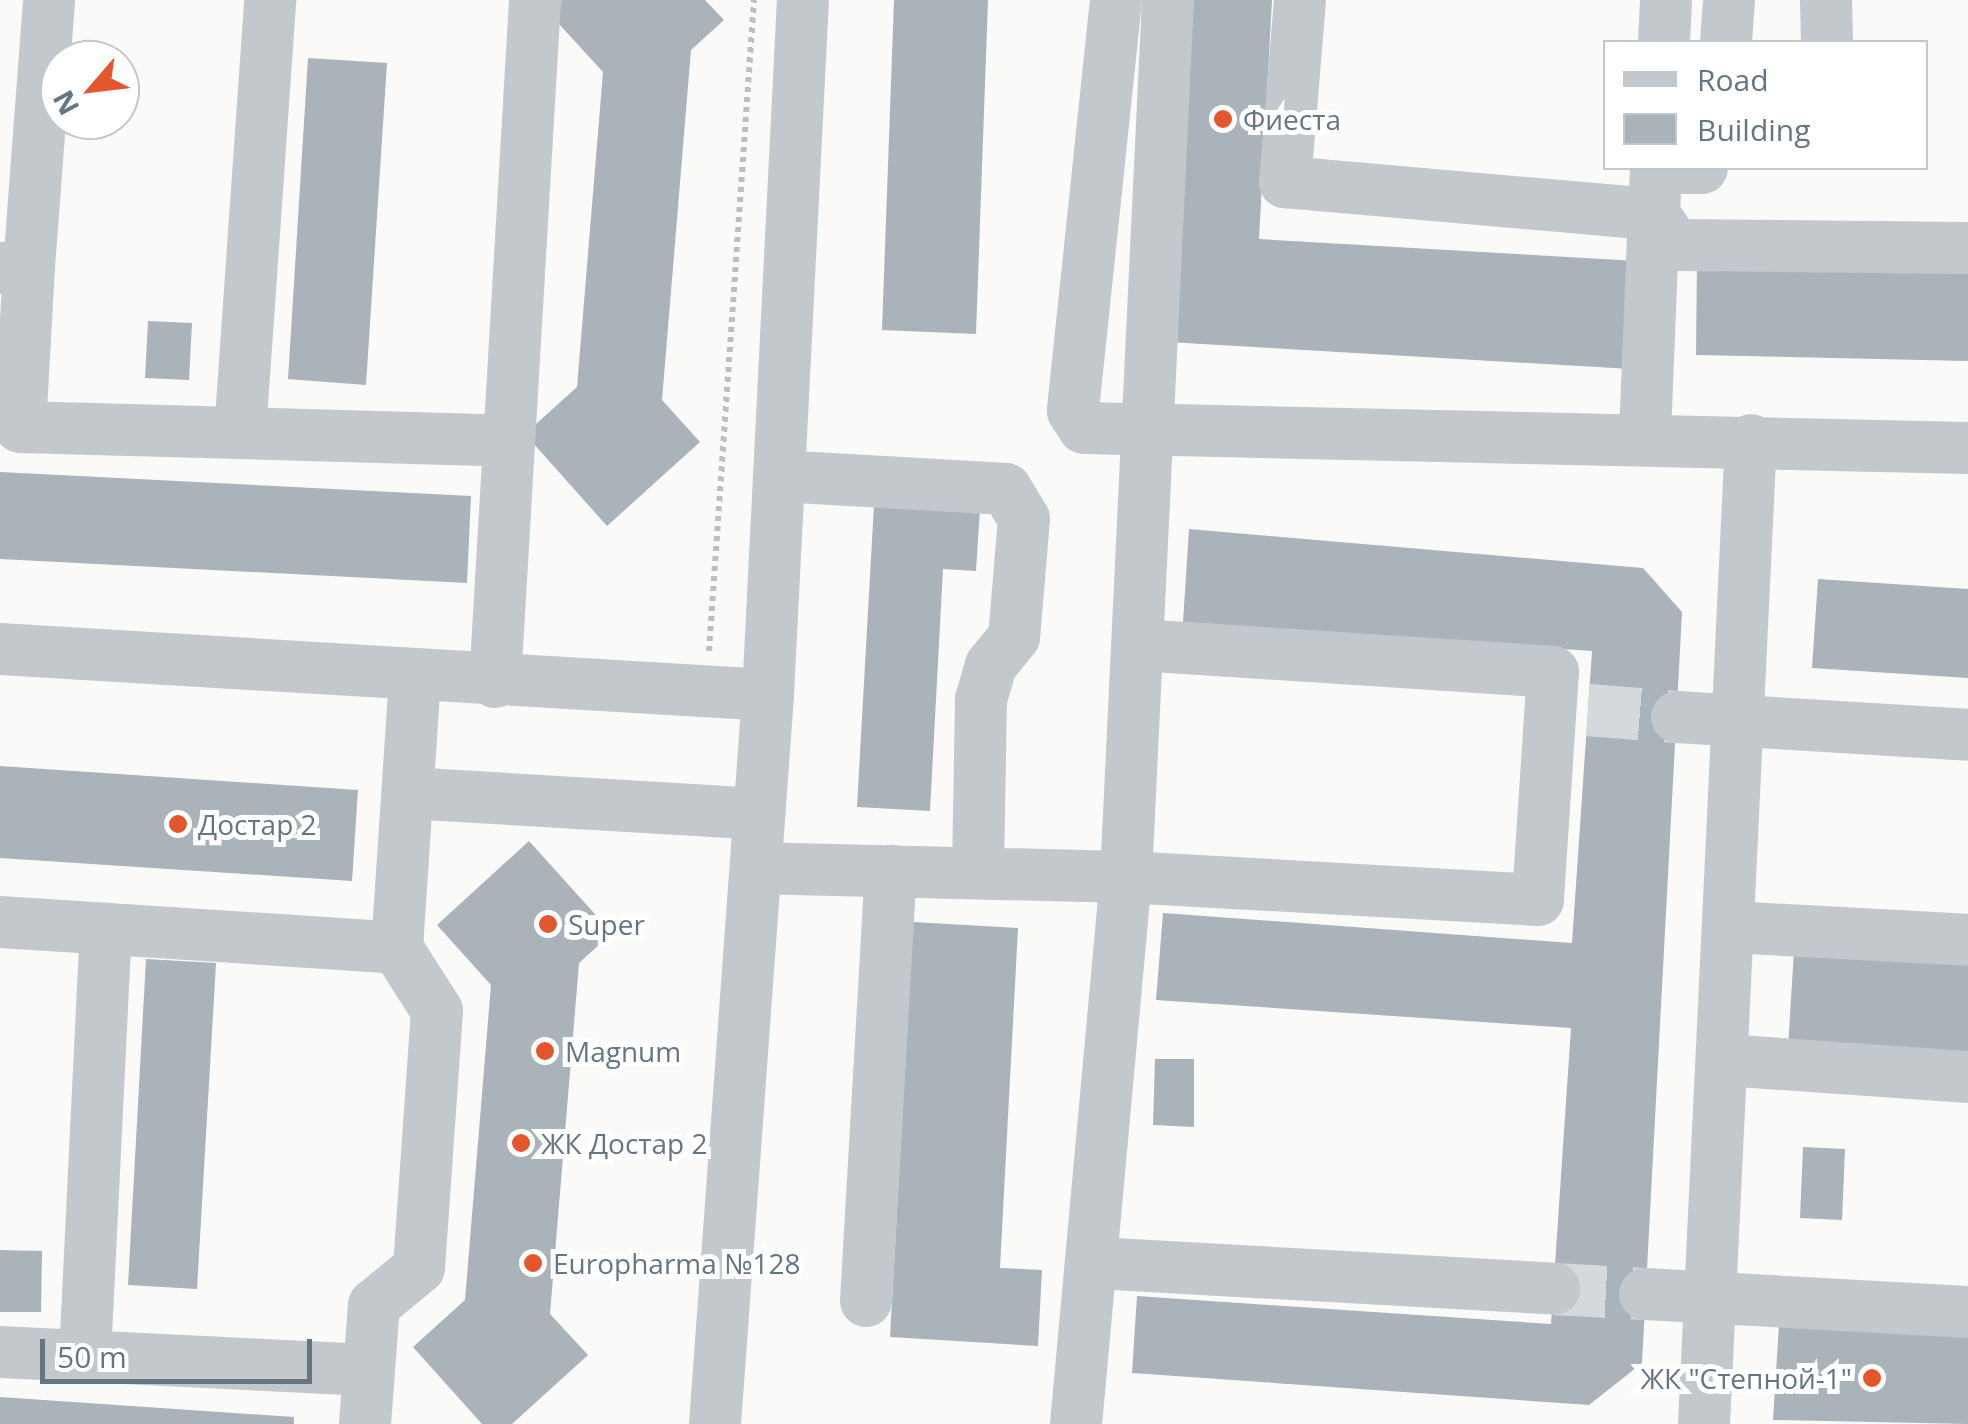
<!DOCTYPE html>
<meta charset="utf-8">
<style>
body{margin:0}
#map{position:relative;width:1968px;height:1424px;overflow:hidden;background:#fafaf8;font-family:"Open Sans",sans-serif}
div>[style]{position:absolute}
.building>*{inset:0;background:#aab3b9}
.minor-tunnel>*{height:52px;margin-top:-26px;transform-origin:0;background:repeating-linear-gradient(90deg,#d5d9db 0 52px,transparent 0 78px)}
.path>*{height:6px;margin-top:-3px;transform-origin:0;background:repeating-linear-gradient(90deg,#bbbfc2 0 5px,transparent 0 10px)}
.minor>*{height:52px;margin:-26px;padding:0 26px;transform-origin:26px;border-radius:26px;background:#c3c8cc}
.dots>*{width:28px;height:28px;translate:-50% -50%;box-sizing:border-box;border:5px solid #fff;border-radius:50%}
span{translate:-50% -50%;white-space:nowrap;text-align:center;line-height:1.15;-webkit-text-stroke:10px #fff;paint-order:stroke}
.poi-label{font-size:28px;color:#657683}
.left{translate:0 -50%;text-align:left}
.right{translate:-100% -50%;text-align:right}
.legend{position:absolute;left:1603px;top:40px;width:325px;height:130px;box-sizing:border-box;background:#fff;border:2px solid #c1c8cd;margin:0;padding:12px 18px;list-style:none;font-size:30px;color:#657683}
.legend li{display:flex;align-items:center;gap:20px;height:50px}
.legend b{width:50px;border:2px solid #c1c8cd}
.north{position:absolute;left:40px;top:40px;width:100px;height:100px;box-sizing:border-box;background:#fff;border:2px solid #c1c8cd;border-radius:50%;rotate:242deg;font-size:28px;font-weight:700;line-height:40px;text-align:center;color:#657683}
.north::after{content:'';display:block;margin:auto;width:35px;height:45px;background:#e4572e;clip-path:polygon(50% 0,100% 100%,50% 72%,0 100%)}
.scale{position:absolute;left:40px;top:1339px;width:272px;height:45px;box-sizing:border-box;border:5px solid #657683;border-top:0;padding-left:12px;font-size:30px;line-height:35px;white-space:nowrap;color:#657683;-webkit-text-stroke:8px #fff;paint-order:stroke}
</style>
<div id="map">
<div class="building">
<div style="clip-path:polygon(562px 0,705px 0,724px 20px,691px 50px,662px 400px,700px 442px,607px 526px,525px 434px,577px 387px,603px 72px,548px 12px)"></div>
<div style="clip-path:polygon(894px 0,988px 0,976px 334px,882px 330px)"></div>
<div style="clip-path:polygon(1187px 0,1272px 0,1259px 239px,1637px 261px,1631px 369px,1168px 342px)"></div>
<div style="clip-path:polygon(308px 58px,387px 63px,366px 385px,288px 379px)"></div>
<div style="clip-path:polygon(1697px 259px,1968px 265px,1968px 361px,1696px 355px)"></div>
<div style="clip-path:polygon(148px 321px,192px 323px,189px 380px,145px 378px)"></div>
<div style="clip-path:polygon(0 472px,471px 496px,467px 583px,0 559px)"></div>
<div style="clip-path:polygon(875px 487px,981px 493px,976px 571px,943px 569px,930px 811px,857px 807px)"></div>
<div style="clip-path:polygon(1189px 529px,1643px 568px,1682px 612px,1642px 1363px,1589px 1405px,1132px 1373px,1137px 1296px,1551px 1324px,1571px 1028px,1156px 1000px,1163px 913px,1572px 943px,1592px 651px,1183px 622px)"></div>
<div style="clip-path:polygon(1818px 579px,1968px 589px,1968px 678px,1812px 668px)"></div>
<div style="clip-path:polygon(0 766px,358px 790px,352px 881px,0 858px)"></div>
<div style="clip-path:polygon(529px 841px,612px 933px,579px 963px,550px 1314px,588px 1355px,512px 1424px,482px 1424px,413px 1347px,465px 1300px,491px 985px,437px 925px)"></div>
<div style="clip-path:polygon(913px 922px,1018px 928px,1000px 1268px,1042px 1270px,1038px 1346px,890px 1337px)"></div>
<div style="clip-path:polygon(1794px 951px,1968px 962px,1968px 1059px,1788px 1048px)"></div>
<div style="clip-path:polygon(146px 959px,216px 963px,197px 1289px,128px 1285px)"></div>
<div style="clip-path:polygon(1155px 1059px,1194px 1059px,1194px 1127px,1153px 1125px)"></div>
<div style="clip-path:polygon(1803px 1147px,1845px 1149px,1842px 1220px,1800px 1218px)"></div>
<div style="clip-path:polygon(0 1250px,42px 1251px,41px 1312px,0 1312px)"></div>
<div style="clip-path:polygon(1779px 1324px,1968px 1336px,1968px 1424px,1773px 1420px)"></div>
<div style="clip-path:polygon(0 1397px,294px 1417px,294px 1424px,0 1424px)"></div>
</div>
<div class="minor-tunnel">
<div style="left:1588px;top:710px;width:89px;rotate:4.5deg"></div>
<div style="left:1554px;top:1289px;width:91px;rotate:3.1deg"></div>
</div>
<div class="path">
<div style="left:709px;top:651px;width:653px;rotate:-86.05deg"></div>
</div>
<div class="minor">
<div style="left:1116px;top:0;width:413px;rotate:96deg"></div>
<div style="left:1073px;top:411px;width:20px;rotate:57deg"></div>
<div style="left:1084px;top:428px;width:884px;rotate:1.3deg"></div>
<div style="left:1300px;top:0;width:183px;rotate:94.7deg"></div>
<div style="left:1285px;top:182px;width:370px;rotate:5deg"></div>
<div style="left:1654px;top:214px;width:46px;rotate:-87.5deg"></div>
<div style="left:1826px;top:0;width:42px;rotate:88.6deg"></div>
<div style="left:1664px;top:42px;width:42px;rotate:-87.3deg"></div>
<div style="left:1726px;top:42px;width:42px;rotate:-85.9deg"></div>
<div style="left:1656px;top:168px;width:46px"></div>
<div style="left:1654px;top:214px;width:37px;rotate:56deg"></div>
<div style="left:1675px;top:245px;width:293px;rotate:0.6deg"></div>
<div style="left:29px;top:267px;width:160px;rotate:93.2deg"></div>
<div style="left:20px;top:427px;width:489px;rotate:1.6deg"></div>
<div style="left:0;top:268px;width:29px;rotate:-2deg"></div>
<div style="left:29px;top:267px;width:268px;rotate:-85.7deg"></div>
<div style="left:240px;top:433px;width:434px;rotate:-86deg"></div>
<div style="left:1645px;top:435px;width:221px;rotate:-87.7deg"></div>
<div style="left:779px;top:476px;width:227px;rotate:3.3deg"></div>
<div style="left:1006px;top:489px;width:35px;rotate:59deg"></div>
<div style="left:1024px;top:519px;width:118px;rotate:94.8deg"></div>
<div style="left:1014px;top:637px;width:36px;rotate:129deg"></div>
<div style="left:991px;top:665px;width:35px;rotate:106deg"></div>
<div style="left:981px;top:699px;width:174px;rotate:91deg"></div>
<div style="left:1138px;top:645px;width:416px;rotate:3.7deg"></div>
<div style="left:1553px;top:672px;width:228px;rotate:93.8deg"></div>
<div style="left:1538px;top:900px;width:413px;rotate:-176.8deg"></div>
<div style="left:1126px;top:877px;width:878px;rotate:-87.26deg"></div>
<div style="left:0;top:649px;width:769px;rotate:3.43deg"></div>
<div style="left:495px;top:682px;width:683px;rotate:-86.64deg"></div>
<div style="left:1677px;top:717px;width:292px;rotate:3.5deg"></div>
<div style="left:408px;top:793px;width:352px;rotate:3.4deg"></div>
<div style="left:756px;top:868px;width:370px;rotate:1.4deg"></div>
<div style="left:1126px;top:877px;width:549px;rotate:95.22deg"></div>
<div style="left:0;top:922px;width:398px;rotate:3.7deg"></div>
<div style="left:1730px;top:927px;width:238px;rotate:3.1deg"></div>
<div style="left:1724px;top:1060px;width:245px;rotate:4deg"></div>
<div style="left:1096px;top:1263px;width:459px;rotate:3.2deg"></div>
<div style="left:1645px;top:1294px;width:324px;rotate:3.2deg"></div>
<div style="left:866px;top:1301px;width:431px;rotate:-86.7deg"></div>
<div style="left:0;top:1352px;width:369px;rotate:2.8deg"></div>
<div style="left:85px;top:1356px;width:428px;rotate:-87.2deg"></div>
<div style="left:365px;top:1424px;width:119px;rotate:-85.7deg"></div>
<div style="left:374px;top:1305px;width:58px;rotate:-39.4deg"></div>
<div style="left:419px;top:1268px;width:258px;rotate:-86deg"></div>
<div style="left:437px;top:1011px;width:75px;rotate:-122.4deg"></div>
<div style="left:397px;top:948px;width:271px;rotate:-86.2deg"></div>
<div style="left:715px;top:1424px;width:731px;rotate:-85.84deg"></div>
<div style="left:768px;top:695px;width:696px;rotate:-87.12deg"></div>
<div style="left:1704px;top:1424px;width:985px;rotate:-87.27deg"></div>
</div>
<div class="dots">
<div style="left:1223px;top:119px;background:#e4572e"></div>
<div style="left:178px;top:824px;background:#e4572e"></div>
<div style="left:548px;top:924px;background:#e4572e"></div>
<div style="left:545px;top:1051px;background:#e4572e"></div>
<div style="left:521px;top:1143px;background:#e4572e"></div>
<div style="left:533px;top:1263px;background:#e4572e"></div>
<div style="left:1872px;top:1378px;background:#e4572e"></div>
</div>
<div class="poi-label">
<span class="left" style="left:1243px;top:119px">Фиеста</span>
<span class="left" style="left:198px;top:824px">Достар 2</span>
<span class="left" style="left:568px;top:924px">Super</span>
<span class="left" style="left:565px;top:1051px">Magnum</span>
<span class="left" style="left:541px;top:1143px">ЖК Достар 2</span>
<span class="left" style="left:553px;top:1263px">Europharma №128</span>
<span class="right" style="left:1852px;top:1378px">ЖК "Степной-1"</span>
</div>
<ul class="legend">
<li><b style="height:12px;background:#c3c8cc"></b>Road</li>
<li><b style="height:28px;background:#aab3b9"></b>Building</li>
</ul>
<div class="north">N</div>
<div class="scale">50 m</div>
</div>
